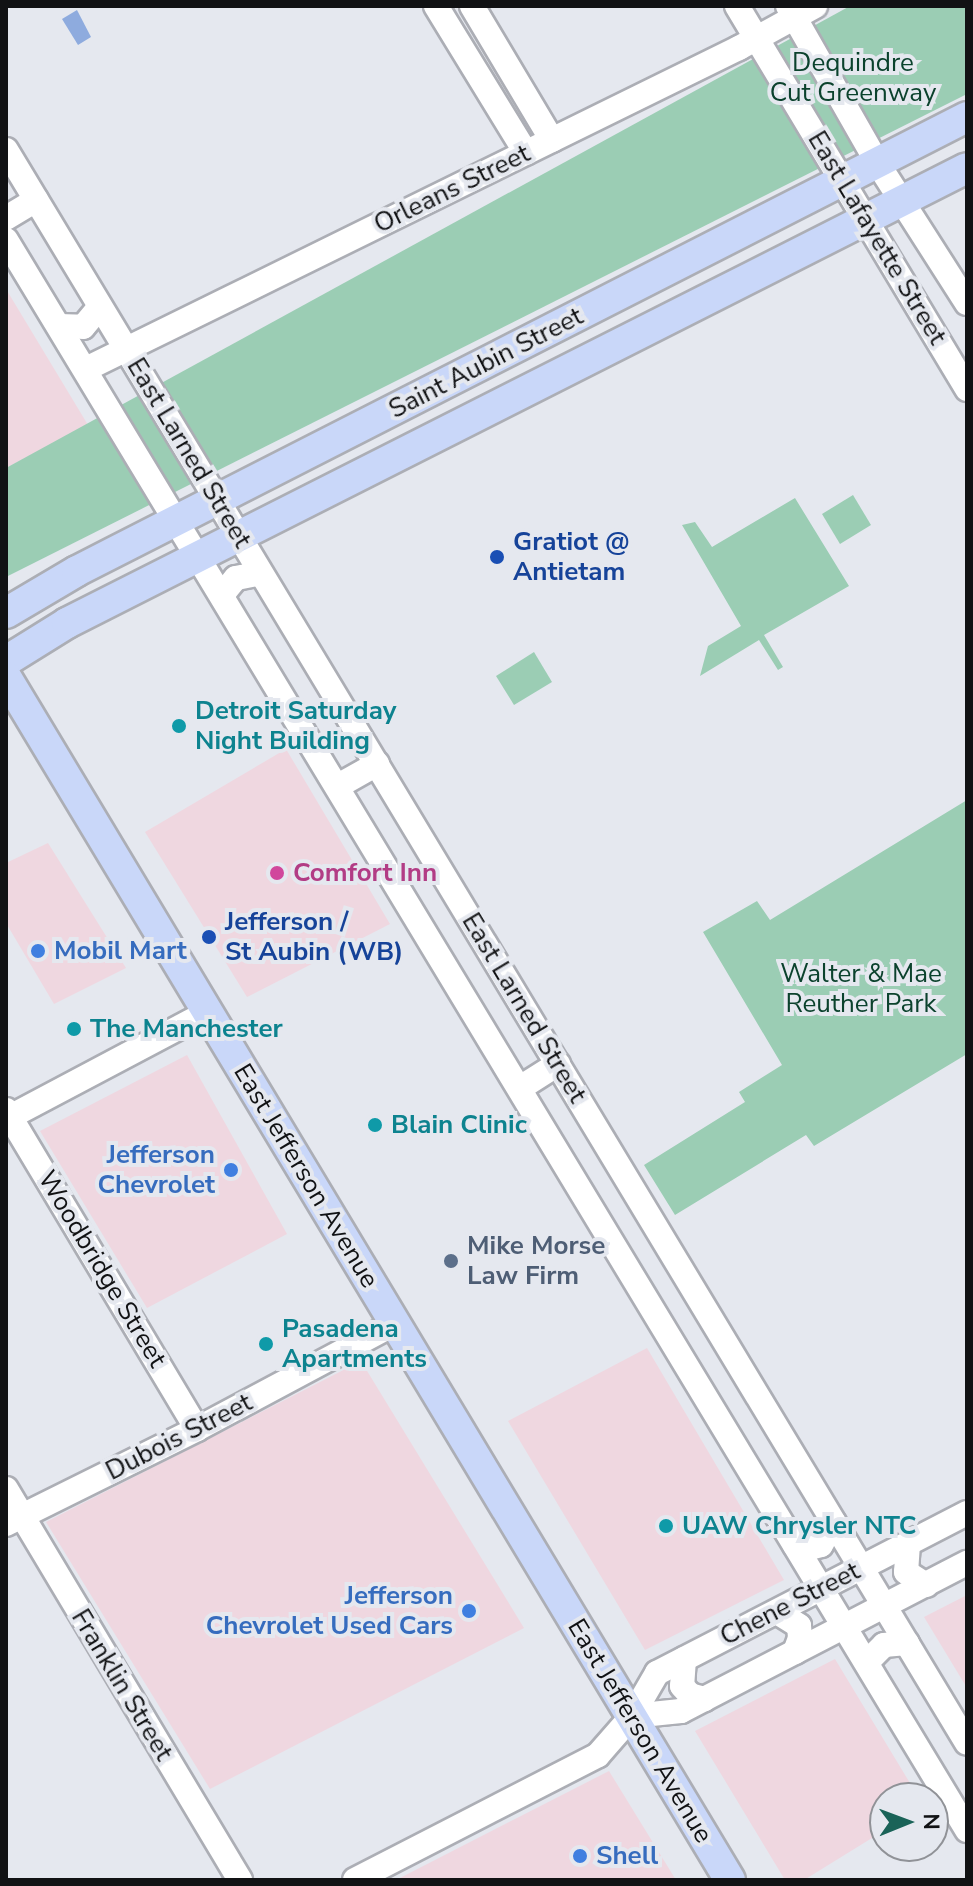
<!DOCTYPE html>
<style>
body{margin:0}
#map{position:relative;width:973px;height:1886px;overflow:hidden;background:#e5e8ef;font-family:"Nunito Sans",sans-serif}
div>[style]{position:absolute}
.commercial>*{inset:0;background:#efd7e0}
.green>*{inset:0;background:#9bcdb4}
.water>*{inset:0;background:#8eabde}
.roads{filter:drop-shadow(2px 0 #acaeb5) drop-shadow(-2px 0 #acaeb5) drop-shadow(0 2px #acaeb5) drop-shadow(0 -2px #acaeb5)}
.minor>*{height:24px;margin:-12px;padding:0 12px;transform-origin:12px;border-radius:12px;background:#fff}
.major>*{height:30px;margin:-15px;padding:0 15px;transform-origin:15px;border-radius:15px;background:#c9d7f9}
.dots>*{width:22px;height:22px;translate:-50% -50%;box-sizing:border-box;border:4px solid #e5e8ef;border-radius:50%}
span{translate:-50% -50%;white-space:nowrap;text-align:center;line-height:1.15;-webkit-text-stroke:8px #e5e8ef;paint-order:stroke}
.park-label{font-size:26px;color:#0b422d}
.street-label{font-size:26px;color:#111214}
.transit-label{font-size:26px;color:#164399;font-weight:700}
.left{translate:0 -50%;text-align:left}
.culture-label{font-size:26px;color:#0d838f;font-weight:700}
.hotel-label{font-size:26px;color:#b23c85;font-weight:700}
.shop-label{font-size:26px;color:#366cbe;font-weight:700}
.right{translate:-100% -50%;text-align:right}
.service-label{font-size:26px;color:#4e5e75;font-weight:700}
.frame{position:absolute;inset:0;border:8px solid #111214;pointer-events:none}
.north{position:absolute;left:869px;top:1782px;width:80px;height:80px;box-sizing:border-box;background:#e5e8ef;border:2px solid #909297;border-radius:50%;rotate:89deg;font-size:22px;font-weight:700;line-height:32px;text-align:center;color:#111214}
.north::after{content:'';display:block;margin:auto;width:28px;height:36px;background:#1a6358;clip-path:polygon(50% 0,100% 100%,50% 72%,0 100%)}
</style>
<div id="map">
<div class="commercial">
<div style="clip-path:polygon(6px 289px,88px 425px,6px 468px)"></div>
<div style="clip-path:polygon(286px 749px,390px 924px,247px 997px,145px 832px)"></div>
<div style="clip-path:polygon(48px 843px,126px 968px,54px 1004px,6px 923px,6px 863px)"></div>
<div style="clip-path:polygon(187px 1055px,287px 1234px,147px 1308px,40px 1131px)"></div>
<div style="clip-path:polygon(647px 1348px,784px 1580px,645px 1650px,508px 1421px)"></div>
<div style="clip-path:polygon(361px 1361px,524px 1628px,210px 1789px,46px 1522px)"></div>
<div style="clip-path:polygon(967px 1595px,967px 1688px,924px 1617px)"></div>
<div style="clip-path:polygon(835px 1659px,919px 1798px,885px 1798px,885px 1830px,804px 1880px,785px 1880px,695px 1731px)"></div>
<div style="clip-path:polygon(609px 1771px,676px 1880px,396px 1880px,517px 1818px)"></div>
</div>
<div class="green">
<div style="clip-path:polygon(850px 6px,967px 6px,967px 94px,6px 577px,6px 468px)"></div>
<div style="clip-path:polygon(853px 495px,871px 525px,840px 544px,822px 514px)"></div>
<div style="clip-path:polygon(795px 498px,849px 586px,764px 635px,783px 667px,778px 670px,759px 640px,700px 676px,708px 646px,741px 626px,682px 525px,695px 522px,712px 547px)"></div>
<div style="clip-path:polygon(534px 652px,552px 682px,514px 705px,496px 676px)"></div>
<div style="clip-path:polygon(967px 800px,967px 1054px,814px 1146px,806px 1135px,675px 1215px,644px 1165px,745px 1102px,739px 1092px,782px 1065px,703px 932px,757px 901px,770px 920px)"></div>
</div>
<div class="water">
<div style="clip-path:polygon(77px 10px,91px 37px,78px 45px,62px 19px)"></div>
</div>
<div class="roads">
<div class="minor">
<div style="left:436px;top:6px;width:172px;rotate:58.5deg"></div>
<div style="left:472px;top:6px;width:156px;rotate:59.2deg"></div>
<div style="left:737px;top:6px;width:447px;rotate:59deg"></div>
<div style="left:788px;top:6px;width:182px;rotate:60.3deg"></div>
<div style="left:878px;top:164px;width:165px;rotate:57.4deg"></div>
<div style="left:6px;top:150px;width:1860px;rotate:58.9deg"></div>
<div style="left:6px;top:218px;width:35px;rotate:-31deg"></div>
<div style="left:6px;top:240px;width:1858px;rotate:58.85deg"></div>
<div style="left:59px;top:326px;width:24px;rotate:2deg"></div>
<div style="left:83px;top:327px;width:26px;rotate:-50deg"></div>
<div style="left:86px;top:369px;width:728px;rotate:-26.18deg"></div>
<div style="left:739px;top:48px;width:87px;rotate:-28.9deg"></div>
<div style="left:222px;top:595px;width:22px;rotate:-51deg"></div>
<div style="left:236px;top:578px;width:25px;rotate:-11deg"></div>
<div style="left:338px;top:786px;width:45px;rotate:-29.4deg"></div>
<div style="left:520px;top:1088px;width:45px;rotate:-32.3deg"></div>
<div style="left:6px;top:1110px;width:372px;rotate:59.1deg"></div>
<div style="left:6px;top:1119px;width:229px;rotate:-27.9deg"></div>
<div style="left:6px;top:1489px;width:456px;rotate:59.1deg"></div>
<div style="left:6px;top:1524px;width:213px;rotate:-26.4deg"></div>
<div style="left:197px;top:1429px;width:223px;rotate:-28.1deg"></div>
<div style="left:908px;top:1544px;width:28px;rotate:94deg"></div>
<div style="left:906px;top:1572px;width:24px;rotate:33deg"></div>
<div style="left:795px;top:1545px;width:15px;rotate:11deg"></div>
<div style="left:810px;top:1548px;width:11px;rotate:-15deg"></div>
<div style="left:821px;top:1545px;width:26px;rotate:-61deg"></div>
<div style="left:777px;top:1612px;width:26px;rotate:32deg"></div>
<div style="left:799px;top:1626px;width:12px;rotate:85deg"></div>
<div style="left:800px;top:1638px;width:15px;rotate:110deg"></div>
<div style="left:684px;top:1659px;width:27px;rotate:94deg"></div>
<div style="left:682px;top:1686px;width:12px;rotate:48deg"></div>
<div style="left:690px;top:1695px;width:15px;rotate:16deg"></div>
<div style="left:867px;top:1662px;width:24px;rotate:-45deg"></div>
<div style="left:884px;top:1645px;width:23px;rotate:-5deg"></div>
<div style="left:632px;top:1716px;width:49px;rotate:-5.8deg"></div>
<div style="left:681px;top:1711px;width:322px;rotate:-27.4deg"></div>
<div style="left:355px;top:1880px;width:273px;rotate:-27.2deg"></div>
<div style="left:598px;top:1755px;width:52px;rotate:-48.9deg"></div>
<div style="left:632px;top:1716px;width:50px;rotate:-59.8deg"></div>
<div style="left:657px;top:1673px;width:349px;rotate:-27.3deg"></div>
</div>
<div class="major">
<div style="left:6px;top:613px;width:82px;rotate:-30.6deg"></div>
<div style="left:77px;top:571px;width:999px;rotate:-27.03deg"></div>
<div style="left:6px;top:661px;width:72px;rotate:-31.9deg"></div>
<div style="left:67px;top:623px;width:1008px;rotate:-26.82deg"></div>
<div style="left:6px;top:677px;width:1404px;rotate:58.96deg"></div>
</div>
</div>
<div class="dots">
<div style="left:497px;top:557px;background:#1a4fb4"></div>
<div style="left:179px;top:726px;background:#0f9aa8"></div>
<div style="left:277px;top:873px;background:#d1479c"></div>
<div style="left:209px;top:937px;background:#1a4fb4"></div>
<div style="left:38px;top:951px;background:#3f7fe0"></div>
<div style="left:74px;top:1029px;background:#0f9aa8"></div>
<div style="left:375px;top:1125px;background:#0f9aa8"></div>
<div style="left:231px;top:1170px;background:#3f7fe0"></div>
<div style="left:451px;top:1261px;background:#5c6f8a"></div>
<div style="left:266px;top:1344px;background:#0f9aa8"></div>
<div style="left:666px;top:1526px;background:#0f9aa8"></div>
<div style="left:469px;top:1611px;background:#3f7fe0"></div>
<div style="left:580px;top:1856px;background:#3f7fe0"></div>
</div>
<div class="park-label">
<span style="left:853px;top:78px">Dequindre<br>Cut Greenway</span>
<span style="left:861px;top:989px">Walter &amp; Mae<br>Reuther Park</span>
</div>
<div class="street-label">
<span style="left:452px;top:189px;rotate:-26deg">Orleans Street</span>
<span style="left:877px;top:238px;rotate:59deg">East Lafayette Street</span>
<span style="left:486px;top:363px;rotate:-27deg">Saint Aubin Street</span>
<span style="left:189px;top:453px;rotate:59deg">East Larned Street</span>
<span style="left:524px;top:1008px;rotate:59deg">East Larned Street</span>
<span style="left:306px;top:1176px;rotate:59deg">East Jefferson Avenue</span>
<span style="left:102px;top:1269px;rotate:59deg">Woodbridge Street</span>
<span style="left:179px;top:1437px;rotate:-27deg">Dubois Street</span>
<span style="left:790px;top:1604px;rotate:-27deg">Chene Street</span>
<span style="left:122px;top:1685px;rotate:59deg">Franklin Street</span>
<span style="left:640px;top:1731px;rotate:59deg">East Jefferson Avenue</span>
</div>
<div class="transit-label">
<span class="left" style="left:513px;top:557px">Gratiot @<br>Antietam</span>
<span class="left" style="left:225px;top:937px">Jefferson /<br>St Aubin (WB)</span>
</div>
<div class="culture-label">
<span class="left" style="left:195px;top:726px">Detroit Saturday<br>Night Building</span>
<span class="left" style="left:90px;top:1029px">The Manchester</span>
<span class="left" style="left:391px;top:1125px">Blain Clinic</span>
<span class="left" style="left:282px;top:1344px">Pasadena<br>Apartments</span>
<span class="left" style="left:682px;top:1526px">UAW Chrysler NTC</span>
</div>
<div class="hotel-label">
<span class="left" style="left:293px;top:873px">Comfort Inn</span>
</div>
<div class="shop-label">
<span class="left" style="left:54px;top:951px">Mobil Mart</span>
<span class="right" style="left:215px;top:1170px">Jefferson<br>Chevrolet</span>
<span class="right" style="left:453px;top:1611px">Jefferson<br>Chevrolet Used Cars</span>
<span class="left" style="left:596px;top:1856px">Shell</span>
</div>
<div class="service-label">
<span class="left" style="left:467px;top:1261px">Mike Morse<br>Law Firm</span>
</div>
<div class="frame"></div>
<div class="north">N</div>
</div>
